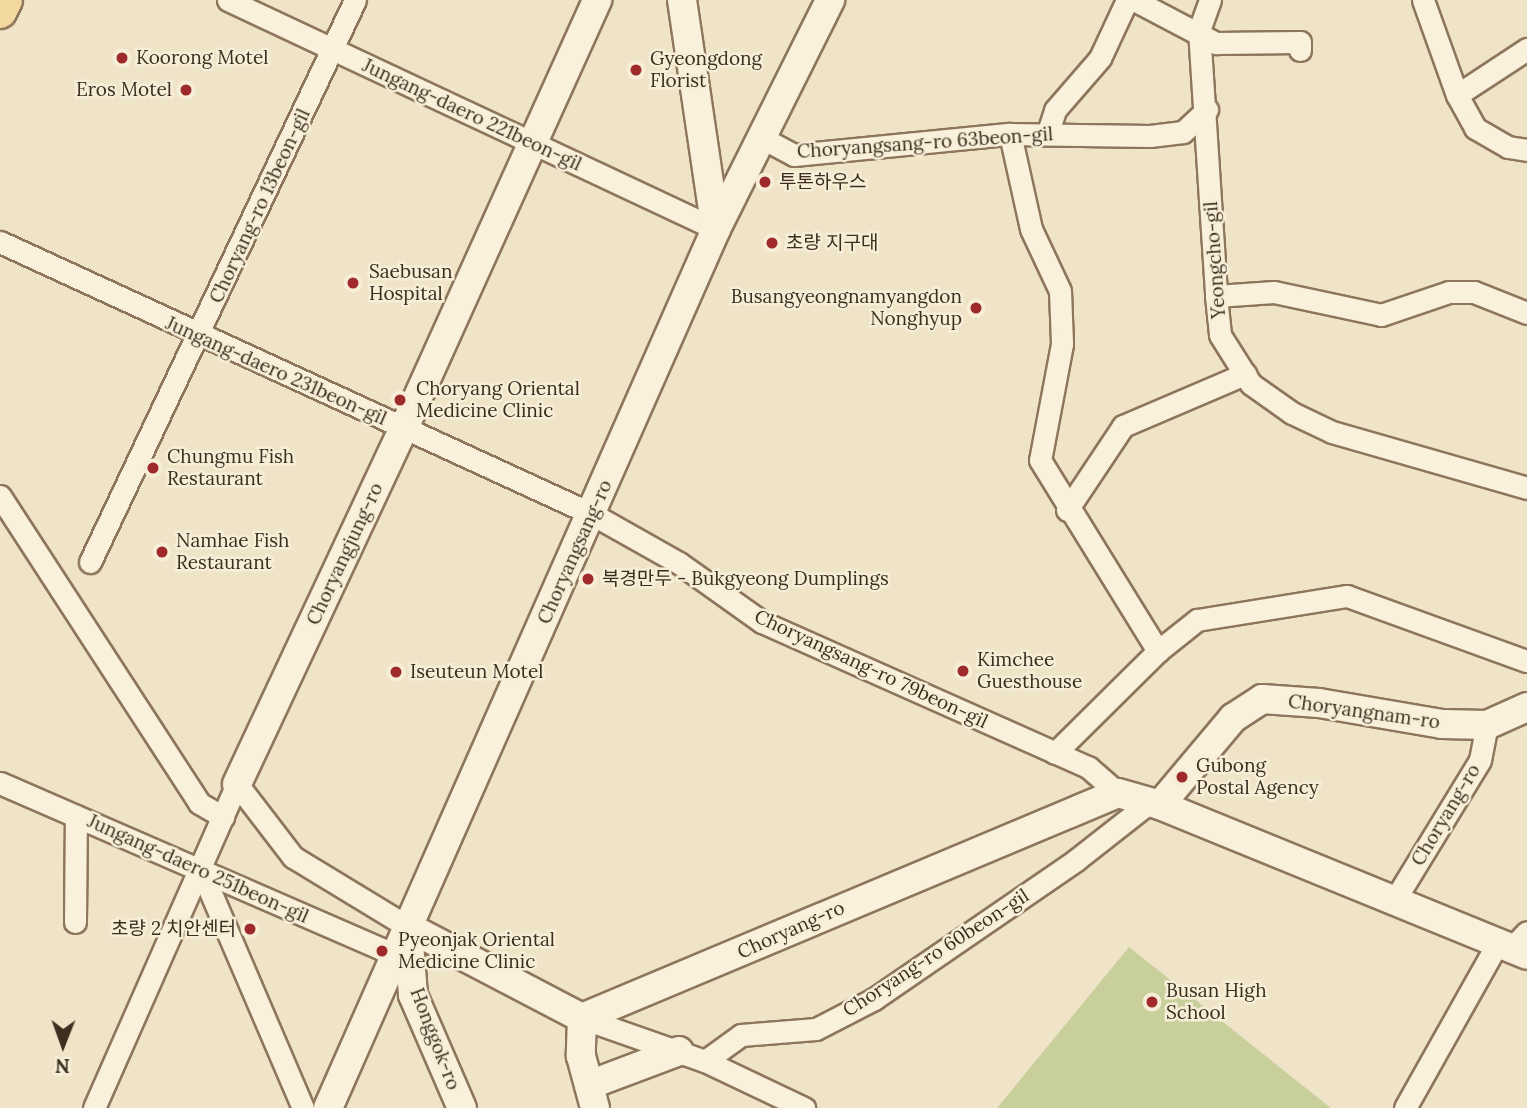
<!DOCTYPE html>
<meta charset="utf-8">
<style>
body{margin:0}
#map{position:relative;width:1527px;height:1108px;overflow:hidden;background:#f0e4c8;font-family:Lora,"Noto Sans KR",serif}
div>[style]{position:absolute}
.green>*{inset:0;background:#c9cf9b}
.roads{filter:drop-shadow(2px 0 #8d765c) drop-shadow(-2px 0 #8d765c) drop-shadow(0 2px #8d765c) drop-shadow(0 -2px #8d765c)}
.street>*{height:21px;margin:-10.5px;padding:0 10.5px;transform-origin:10.5px;border-radius:10.5px;background:#faf1dc}
.secondary>*{height:28px;margin:-14px;padding:0 14px;transform-origin:14px;border-radius:14px;background:#faf1dc}
.primary>*{height:32px;margin:-16px;padding:0 16px;transform-origin:16px;border-radius:16px;background:#f3d9a0}
.dots>*{width:19px;height:19px;translate:-50% -50%;box-sizing:border-box;border:4px solid #f7eed8;border-radius:50%}
span{translate:-50% -50%;white-space:nowrap;text-align:center;line-height:1.15;-webkit-text-stroke:5px #f7eed8;paint-order:stroke}
.poi-label{font-size:19px;color:#3d2e20}
.left{translate:0 -50%;text-align:left}
.right{translate:-100% -50%;text-align:right}
.street-label{font-size:19px;color:#3d2e20}
.north{position:absolute;left:28px;top:1010px;width:70px;height:70px;-webkit-text-stroke:5px #f7eed8;paint-order:stroke;rotate:181deg;font-size:19px;font-weight:700;line-height:28px;text-align:center;color:#3d2e20}
.north::after{content:'';display:block;margin:auto;width:24px;height:32px;background:#3d2e20;clip-path:polygon(50% 0,100% 100%,50% 72%,0 100%)}
</style>
<div id="map">
<div class="green">
<div style="clip-path:polygon(1129px 947px,1331px 1108px,997px 1108px)"></div>
</div>
<div class="roads">
<div class="street">
<div style="left:228px;top:0;width:539px;rotate:25.14deg"></div>
<div style="left:1134px;top:0;width:93px;rotate:27.7deg"></div>
<div style="left:1216px;top:43px;width:84px;rotate:-0.7deg"></div>
<div style="left:1300px;top:42px;width:8px;rotate:90deg"></div>
<div style="left:1210px;top:0;width:32px;rotate:110deg"></div>
<div style="left:1199px;top:30px;width:267px;rotate:86.3deg"></div>
<div style="left:1216px;top:296px;width:39px;rotate:84deg"></div>
<div style="left:1220px;top:335px;width:58px;rotate:57.7deg"></div>
<div style="left:1251px;top:384px;width:50px;rotate:35.3deg"></div>
<div style="left:1292px;top:413px;width:44px;rotate:25.4deg"></div>
<div style="left:1332px;top:432px;width:203px;rotate:16deg"></div>
<div style="left:1423px;top:0;width:101px;rotate:70.3deg"></div>
<div style="left:1457px;top:95px;width:38px;rotate:61deg"></div>
<div style="left:1475px;top:128px;width:38px;rotate:30deg"></div>
<div style="left:1508px;top:147px;width:19px;rotate:9deg"></div>
<div style="left:1457px;top:95px;width:84px;rotate:-33.3deg"></div>
<div style="left:1048px;top:132px;width:23px;rotate:-72deg"></div>
<div style="left:1055px;top:110px;width:69px;rotate:-49.1deg"></div>
<div style="left:1100px;top:58px;width:64px;rotate:-65deg"></div>
<div style="left:1010px;top:134px;width:97px;rotate:77.5deg"></div>
<div style="left:1031px;top:229px;width:68px;rotate:64.9deg"></div>
<div style="left:1060px;top:291px;width:53px;rotate:87.8deg"></div>
<div style="left:1062px;top:344px;width:118px;rotate:100.7deg"></div>
<div style="left:1040px;top:460px;width:225px;rotate:58.3deg"></div>
<div style="left:764px;top:139px;width:34px;rotate:28deg"></div>
<div style="left:794px;top:155px;width:217px;rotate:-5.6deg"></div>
<div style="left:1010px;top:134px;width:140px;rotate:0.8deg"></div>
<div style="left:1150px;top:136px;width:33px;rotate:-7deg"></div>
<div style="left:1183px;top:132px;width:33px;rotate:-43deg"></div>
<div style="left:0;top:242px;width:651px;rotate:24.68deg"></div>
<div style="left:592px;top:514px;width:100px;rotate:29.4deg"></div>
<div style="left:679px;top:563px;width:102px;rotate:35.4deg"></div>
<div style="left:762px;top:622px;width:357px;rotate:24deg"></div>
<div style="left:1088px;top:767px;width:40px;rotate:41deg"></div>
<div style="left:1216px;top:296px;width:58px;rotate:-3.9deg"></div>
<div style="left:1274px;top:292px;width:109px;rotate:12.1deg"></div>
<div style="left:1381px;top:315px;width:72px;rotate:-18.7deg"></div>
<div style="left:1449px;top:292px;width:25px"></div>
<div style="left:1474px;top:292px;width:57px;rotate:21.6deg"></div>
<div style="left:0;top:496px;width:366px;rotate:57deg"></div>
<div style="left:199px;top:803px;width:28px;rotate:30deg"></div>
<div style="left:1067px;top:510px;width:101px;rotate:-56.3deg"></div>
<div style="left:1123px;top:426px;width:133px;rotate:-23.1deg"></div>
<div style="left:90px;top:562px;width:621px;rotate:-64.75deg"></div>
<div style="left:1055px;top:753px;width:145px;rotate:-44.7deg"></div>
<div style="left:1158px;top:651px;width:50px;rotate:-38.5deg"></div>
<div style="left:1197px;top:620px;width:152px;rotate:-9.1deg"></div>
<div style="left:1347px;top:596px;width:191px;rotate:19.9deg"></div>
<div style="left:0;top:783px;width:431px;rotate:23.5deg"></div>
<div style="left:201px;top:870px;width:259px;rotate:66.8deg"></div>
<div style="left:1394px;top:901px;width:165px;rotate:-58.6deg"></div>
<div style="left:1480px;top:760px;width:36px;rotate:-79deg"></div>
<div style="left:75px;top:922px;width:106px;rotate:-89.5deg"></div>
<div style="left:1511px;top:949px;width:23px;rotate:-47deg"></div>
<div style="left:582px;top:1018px;width:130px;rotate:19.3deg"></div>
<div style="left:705px;top:1061px;width:110px;rotate:25.4deg"></div>
<div style="left:705px;top:1061px;width:44px;rotate:-35.8deg"></div>
<div style="left:741px;top:1035px;width:75px;rotate:-4.6deg"></div>
<div style="left:816px;top:1029px;width:65px;rotate:-27.3deg"></div>
<div style="left:874px;top:999px;width:245px;rotate:-34.5deg"></div>
<div style="left:1076px;top:860px;width:94px;rotate:-38.1deg"></div>
<div style="left:94px;top:1108px;width:354px;rotate:-66.2deg"></div>
<div style="left:237px;top:784px;width:92px;rotate:52.5deg"></div>
<div style="left:293px;top:857px;width:135px;rotate:31.3deg"></div>
<div style="left:1405px;top:1108px;width:188px;rotate:-60.7deg"></div>
</div>
<div class="secondary">
<div style="left:682px;top:0;width:232px;rotate:81.6deg"></div>
<div style="left:237px;top:784px;width:393px;rotate:-64.9deg"></div>
<div style="left:404px;top:428px;width:470px;rotate:-65.7deg"></div>
<div style="left:1160px;top:805px;width:114px;rotate:-50deg"></div>
<div style="left:1233px;top:718px;width:35px;rotate:-33deg"></div>
<div style="left:1262px;top:699px;width:57px;rotate:4deg"></div>
<div style="left:1319px;top:703px;width:125px;rotate:9.7deg"></div>
<div style="left:1442px;top:724px;width:45px;rotate:1.3deg"></div>
<div style="left:1487px;top:725px;width:44px;rotate:-24.2deg"></div>
<div style="left:408px;top:927px;width:196px;rotate:27.6deg"></div>
<div style="left:582px;top:1018px;width:581px;rotate:-22.77deg"></div>
<div style="left:1118px;top:793px;width:44px;rotate:15.9deg"></div>
<div style="left:1160px;top:805px;width:396px;rotate:22.2deg"></div>
<div style="left:408px;top:930px;width:65px;rotate:85.6deg"></div>
<div style="left:413px;top:995px;width:123px;rotate:66.6deg"></div>
<div style="left:582px;top:1018px;width:38px;rotate:92deg"></div>
<div style="left:581px;top:1056px;width:54px;rotate:74.9deg"></div>
<div style="left:589px;top:1085px;width:96px;rotate:-20.7deg"></div>
<div style="left:328px;top:1108px;width:961px;rotate:-66.18deg"></div>
<div style="left:716px;top:229px;width:256px;rotate:-63.5deg"></div>
</div>
<div class="primary">
<div style="left:0;top:12px;width:13px;rotate:-63deg"></div>
</div>
</div>
<div class="dots">
<div style="left:122px;top:58px;background:#9e2a2b"></div>
<div style="left:636px;top:70px;background:#9e2a2b"></div>
<div style="left:186px;top:90px;background:#9e2a2b"></div>
<div style="left:765px;top:182px;background:#9e2a2b"></div>
<div style="left:772px;top:243px;background:#9e2a2b"></div>
<div style="left:353px;top:283px;background:#9e2a2b"></div>
<div style="left:976px;top:308px;background:#9e2a2b"></div>
<div style="left:400px;top:400px;background:#9e2a2b"></div>
<div style="left:153px;top:468px;background:#9e2a2b"></div>
<div style="left:162px;top:552px;background:#9e2a2b"></div>
<div style="left:588px;top:579px;background:#9e2a2b"></div>
<div style="left:963px;top:671px;background:#9e2a2b"></div>
<div style="left:396px;top:672px;background:#9e2a2b"></div>
<div style="left:1182px;top:777px;background:#9e2a2b"></div>
<div style="left:250px;top:929px;background:#9e2a2b"></div>
<div style="left:382px;top:951px;background:#9e2a2b"></div>
<div style="left:1152px;top:1002px;background:#9e2a2b"></div>
</div>
<div class="poi-label">
<span class="left" style="left:136px;top:58px">Koorong Motel</span>
<span class="left" style="left:650px;top:70px">Gyeongdong<br>Florist</span>
<span class="right" style="left:172px;top:90px">Eros Motel</span>
<span class="left" style="left:779px;top:182px">투톤하우스</span>
<span class="left" style="left:786px;top:243px">초량 지구대</span>
<span class="left" style="left:369px;top:283px">Saebusan<br>Hospital</span>
<span class="right" style="left:962px;top:308px">Busangyeongnamyangdon<br>Nonghyup</span>
<span class="left" style="left:416px;top:400px">Choryang Oriental<br>Medicine Clinic</span>
<span class="left" style="left:167px;top:468px">Chungmu Fish<br>Restaurant</span>
<span class="left" style="left:176px;top:552px">Namhae Fish<br>Restaurant</span>
<span class="left" style="left:602px;top:579px">북경만두 - Bukgyeong Dumplings</span>
<span class="left" style="left:977px;top:671px">Kimchee<br>Guesthouse</span>
<span class="left" style="left:410px;top:672px">Iseuteun Motel</span>
<span class="left" style="left:1196px;top:777px">Gubong<br>Postal Agency</span>
<span class="right" style="left:236px;top:929px">초량 2 치안센터</span>
<span class="left" style="left:398px;top:951px">Pyeonjak Oriental<br>Medicine Clinic</span>
<span class="left" style="left:1166px;top:1002px">Busan High<br>School</span>
</div>
<div class="street-label">
<span style="left:472px;top:115px;rotate:25deg">Jungang-daero 221beon-gil</span>
<span style="left:925px;top:143px;rotate:-4deg">Choryangsang-ro 63beon-gil</span>
<span style="left:260px;top:206px;rotate:-65deg">Choryang-ro 13beon-gil</span>
<span style="left:1215px;top:260px;rotate:-94deg">Yeongcho-gil</span>
<span style="left:276px;top:371px;rotate:24deg">Jungang-daero 231beon-gil</span>
<span style="left:575px;top:552px;rotate:-66deg">Choryangsang-ro</span>
<span style="left:345px;top:554px;rotate:-65deg">Choryangjung-ro</span>
<span style="left:871px;top:669px;rotate:25deg">Choryangsang-ro 79beon-gil</span>
<span style="left:1364px;top:712px;rotate:8deg">Choryangnam-ro</span>
<span style="left:1446px;top:815px;rotate:-59deg">Choryang-ro</span>
<span style="left:198px;top:869px;rotate:24deg">Jungang-daero 251beon-gil</span>
<span style="left:791px;top:930px;rotate:-24deg">Choryang-ro</span>
<span style="left:936px;top:953px;rotate:-33deg">Choryang-ro 60beon-gil</span>
<span style="left:435px;top:1039px;rotate:69deg">Honggok-ro</span>
</div>
<div class="north">N</div>
</div>
